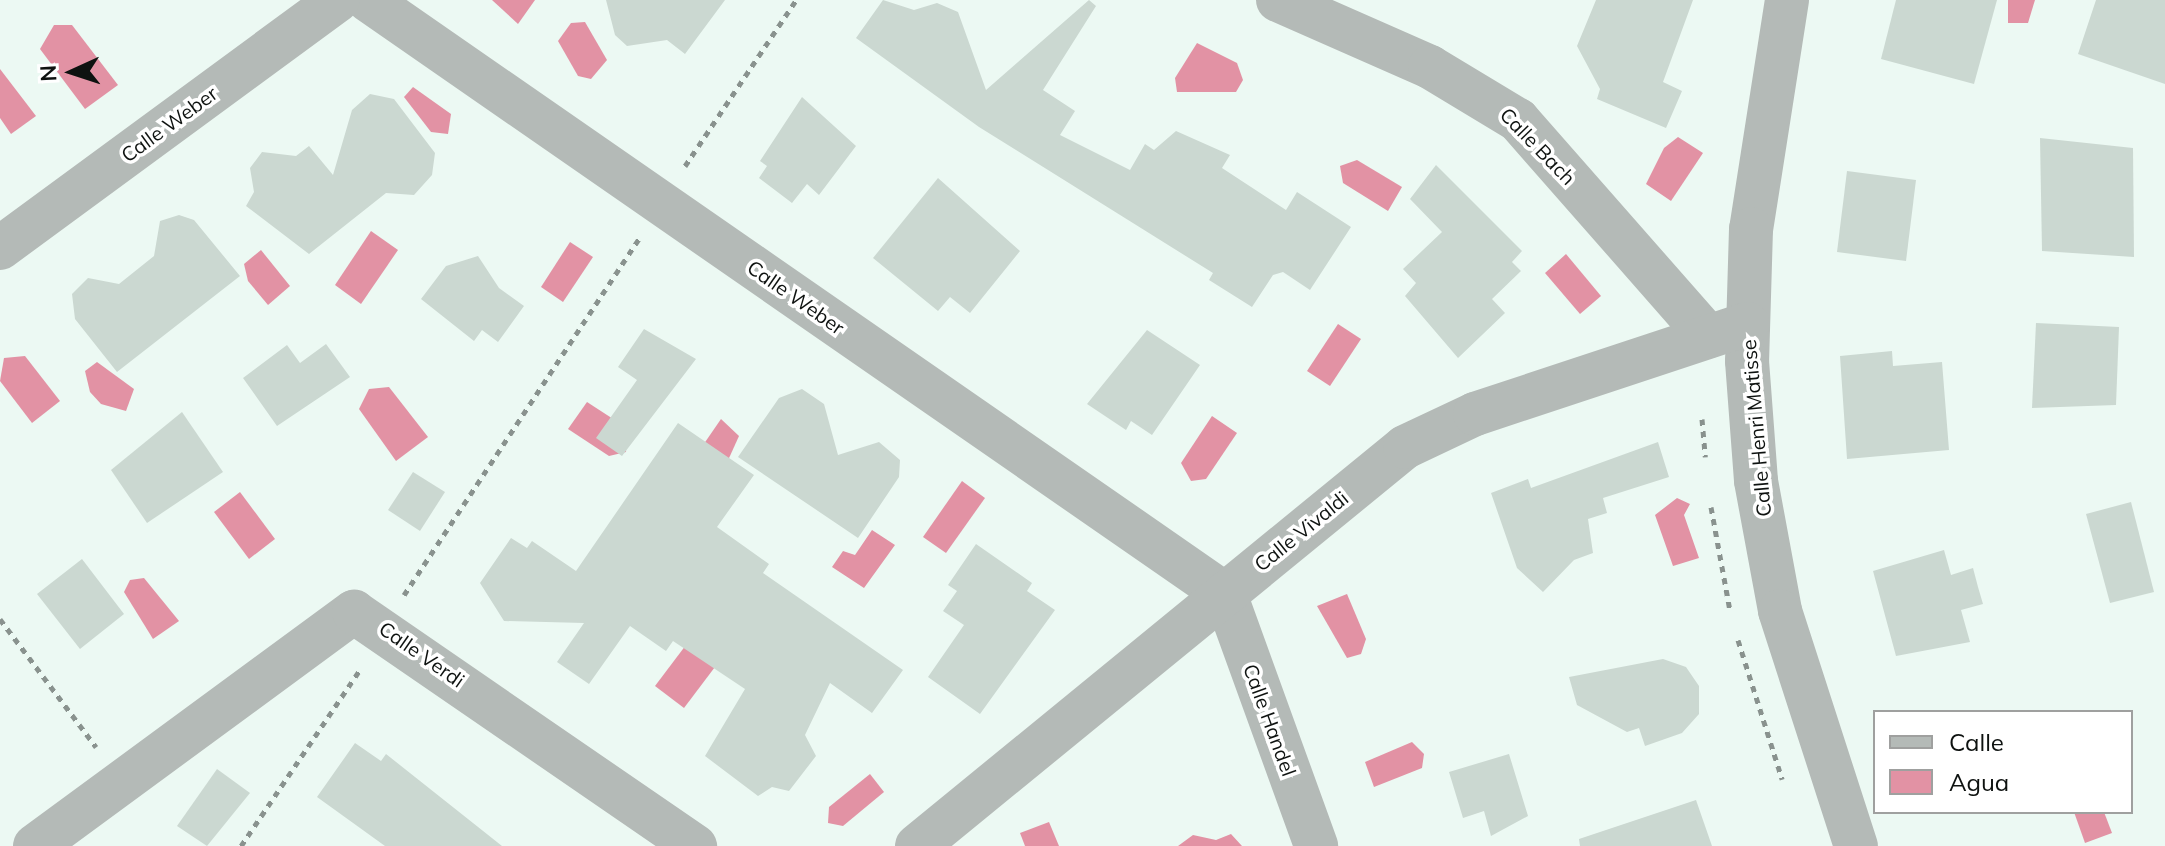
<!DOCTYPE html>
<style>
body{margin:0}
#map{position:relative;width:2165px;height:846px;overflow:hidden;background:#ecf9f3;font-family:Mulish,sans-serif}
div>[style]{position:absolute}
.water>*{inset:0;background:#e292a4}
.building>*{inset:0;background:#cbd8d1}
.path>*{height:5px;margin-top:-2.5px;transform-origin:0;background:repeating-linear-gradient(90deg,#89928e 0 6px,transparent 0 12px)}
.minor>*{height:44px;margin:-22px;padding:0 22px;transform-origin:22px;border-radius:22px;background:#b4bab7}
span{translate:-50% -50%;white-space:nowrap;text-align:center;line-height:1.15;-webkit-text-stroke:7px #fff;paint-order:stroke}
.street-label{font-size:20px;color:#0e1210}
.legend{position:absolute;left:1873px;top:710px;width:260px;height:104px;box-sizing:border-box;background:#fff;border:2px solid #9fa09f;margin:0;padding:10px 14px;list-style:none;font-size:24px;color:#0e1210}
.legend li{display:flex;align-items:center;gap:16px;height:40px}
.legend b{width:40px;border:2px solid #9fa09f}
.north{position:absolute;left:32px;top:32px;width:80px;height:80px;-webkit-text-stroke:6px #fff;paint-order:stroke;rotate:267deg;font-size:22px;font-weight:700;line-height:32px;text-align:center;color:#0e1210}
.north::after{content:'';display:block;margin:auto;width:28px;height:36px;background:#0e1210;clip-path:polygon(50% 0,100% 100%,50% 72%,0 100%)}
</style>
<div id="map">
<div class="water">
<div style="clip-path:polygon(492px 0,535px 0,518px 24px)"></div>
<div style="clip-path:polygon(2008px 0,2035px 0,2028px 23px,2008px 23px)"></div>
<div style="clip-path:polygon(585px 22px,607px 60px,591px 79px,578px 76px,558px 41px,571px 23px)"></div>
<div style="clip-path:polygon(54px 25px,72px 25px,118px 85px,85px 109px,40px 49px)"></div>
<div style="clip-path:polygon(1197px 43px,1237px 63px,1243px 80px,1236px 92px,1177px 92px,1175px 78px)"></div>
<div style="clip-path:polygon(0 69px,36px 116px,11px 134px,0 118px)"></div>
<div style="clip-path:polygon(413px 87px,451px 114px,448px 134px,431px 132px,404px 97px)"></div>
<div style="clip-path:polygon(1678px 137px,1703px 153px,1671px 201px,1646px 184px,1664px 148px)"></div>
<div style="clip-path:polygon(1357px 160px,1402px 187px,1388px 211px,1343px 183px,1340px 166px)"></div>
<div style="clip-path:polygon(371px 231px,398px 250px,361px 304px,335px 285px)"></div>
<div style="clip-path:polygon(570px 242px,593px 257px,563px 302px,541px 287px)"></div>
<div style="clip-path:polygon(261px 250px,290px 286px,268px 305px,248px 281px,244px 264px)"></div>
<div style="clip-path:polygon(1566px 254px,1601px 296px,1580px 314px,1545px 273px)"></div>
<div style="clip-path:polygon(1338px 324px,1361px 339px,1330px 386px,1307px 371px)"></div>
<div style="clip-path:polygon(25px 356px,60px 401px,32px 423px,0 381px,4px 358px)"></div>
<div style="clip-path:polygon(97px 362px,134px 389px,126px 411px,101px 404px,90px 392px,85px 371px)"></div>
<div style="clip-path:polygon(389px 387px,428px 437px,396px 461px,359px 409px,369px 389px)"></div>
<div style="clip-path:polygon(587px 402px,627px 428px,626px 452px,609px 456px,568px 429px)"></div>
<div style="clip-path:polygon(1212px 416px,1237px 433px,1206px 479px,1191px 481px,1181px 463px)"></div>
<div style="clip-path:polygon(721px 419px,739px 436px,725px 467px,690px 464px)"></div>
<div style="clip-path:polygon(962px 481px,985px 498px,946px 553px,923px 537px)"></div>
<div style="clip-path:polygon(240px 492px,275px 539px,249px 559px,214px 512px)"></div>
<div style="clip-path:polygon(1677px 498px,1690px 504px,1684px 515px,1699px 558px,1673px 566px,1655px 515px)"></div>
<div style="clip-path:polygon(872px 530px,895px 545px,864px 588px,832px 567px,843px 551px,855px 555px)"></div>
<div style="clip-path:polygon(144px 578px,179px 621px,153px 639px,124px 592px,130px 580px)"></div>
<div style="clip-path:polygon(1347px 594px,1366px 639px,1361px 654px,1347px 658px,1317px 606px)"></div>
<div style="clip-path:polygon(692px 637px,721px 659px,684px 708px,655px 686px)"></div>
<div style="clip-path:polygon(1412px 742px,1424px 754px,1422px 768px,1374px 787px,1365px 762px)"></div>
<div style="clip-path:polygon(870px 774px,884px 792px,843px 826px,828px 823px,829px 807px)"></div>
<div style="clip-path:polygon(2074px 812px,2104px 812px,2112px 833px,2085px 843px)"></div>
<div style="clip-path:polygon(1049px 822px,1059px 846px,1025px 846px,1020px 833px)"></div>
<div style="clip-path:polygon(1231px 834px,1242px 846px,1178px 846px,1193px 835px,1216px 840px)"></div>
</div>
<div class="building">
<div style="clip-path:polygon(606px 0,725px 0,685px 54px,667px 40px,627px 46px,615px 35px)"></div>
<div style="clip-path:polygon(883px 0,914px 10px,937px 3px,958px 12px,986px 90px,1089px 0,1096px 6px,1043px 90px,1075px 111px,1060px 135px,1130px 170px,1145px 144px,1154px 150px,1176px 131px,1230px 155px,1222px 168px,1286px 210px,1297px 192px,1351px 227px,1310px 290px,1283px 272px,1273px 275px,1252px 307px,1209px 280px,1213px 273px,979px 127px,856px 38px)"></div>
<div style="clip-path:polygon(1596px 0,1693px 0,1663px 82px,1682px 91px,1666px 128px,1597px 99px,1600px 89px,1577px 46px)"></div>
<div style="clip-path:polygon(1896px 0,1997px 0,1974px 84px,1881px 59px)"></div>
<div style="clip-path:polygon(2096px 0,2165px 0,2165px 84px,2078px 54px)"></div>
<div style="clip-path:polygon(370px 94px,394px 99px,435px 153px,432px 175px,414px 195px,386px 193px,309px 254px,246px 206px,254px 192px,250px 168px,262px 152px,296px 156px,309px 146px,333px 175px,352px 110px)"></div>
<div style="clip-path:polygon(802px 97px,856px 146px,819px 195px,807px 184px,792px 203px,759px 178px,767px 166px,760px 161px)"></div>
<div style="clip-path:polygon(2040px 138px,2133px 148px,2134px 257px,2042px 251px)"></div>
<div style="clip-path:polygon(1436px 165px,1522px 251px,1512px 262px,1521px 271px,1492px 299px,1505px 313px,1458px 358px,1405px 296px,1416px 283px,1403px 269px,1442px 232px,1410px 199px)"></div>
<div style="clip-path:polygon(1847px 171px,1916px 180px,1906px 261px,1837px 252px)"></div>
<div style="clip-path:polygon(938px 178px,1020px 251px,970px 313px,950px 297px,938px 311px,873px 258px)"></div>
<div style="clip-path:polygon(179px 215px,194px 220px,240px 276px,117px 372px,75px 319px,72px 294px,88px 278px,119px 284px,154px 256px,160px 221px)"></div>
<div style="clip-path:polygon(478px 256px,499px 288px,524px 306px,498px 342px,482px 330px,474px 341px,421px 299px,446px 266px)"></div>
<div style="clip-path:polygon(2036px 323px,2119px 327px,2116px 405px,2032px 408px)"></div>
<div style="clip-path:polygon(644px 329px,696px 359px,622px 456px,596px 438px,637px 380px,618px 367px)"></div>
<div style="clip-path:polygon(1147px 330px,1200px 365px,1152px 435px,1131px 421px,1126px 430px,1087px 404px)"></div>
<div style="clip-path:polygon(326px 344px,350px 377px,277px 426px,243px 378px,287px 345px,300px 363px)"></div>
<div style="clip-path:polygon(1892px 351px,1893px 366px,1942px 362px,1949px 450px,1847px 459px,1840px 356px)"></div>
<div style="clip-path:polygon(802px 389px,824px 404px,838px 455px,879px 442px,900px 460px,899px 477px,858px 538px,738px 457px,779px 398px)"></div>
<div style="clip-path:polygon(182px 412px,223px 472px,147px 523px,111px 470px)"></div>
<div style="clip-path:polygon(678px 423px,754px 475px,717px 527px,769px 564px,763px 573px,903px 670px,872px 713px,830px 683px,805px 735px,816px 756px,789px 791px,772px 787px,758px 796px,705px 756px,745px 689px,673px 641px,666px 651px,630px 626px,589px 684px,557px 662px,584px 623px,504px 621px,480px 583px,511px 538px,527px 548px,532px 541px,576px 571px)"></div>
<div style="clip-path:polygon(1658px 442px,1669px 477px,1603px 498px,1607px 513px,1588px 519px,1593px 553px,1574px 560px,1543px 592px,1517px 568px,1491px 493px,1528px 479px,1531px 488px)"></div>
<div style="clip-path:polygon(413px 472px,445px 492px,420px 531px,388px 510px)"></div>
<div style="clip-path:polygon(2131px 502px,2154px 592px,2110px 603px,2086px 514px)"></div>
<div style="clip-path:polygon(976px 544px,1032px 583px,1027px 591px,1055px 610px,980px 714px,928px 677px,964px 625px,943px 611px,957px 591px,948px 585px)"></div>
<div style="clip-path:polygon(1944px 550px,1951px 575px,1973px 568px,1978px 587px,1983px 604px,1961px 610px,1970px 642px,1896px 656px,1873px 571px)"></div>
<div style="clip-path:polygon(82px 559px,124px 614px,80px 649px,37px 594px)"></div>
<div style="clip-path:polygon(1663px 659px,1686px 667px,1699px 686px,1699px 714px,1682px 733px,1645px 746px,1639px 728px,1627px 732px,1577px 705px,1569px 677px)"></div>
<div style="clip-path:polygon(355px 743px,381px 761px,386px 754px,502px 846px,385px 846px,317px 797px)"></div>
<div style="clip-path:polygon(1509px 754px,1528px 816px,1491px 836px,1484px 811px,1463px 818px,1449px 772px)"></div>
<div style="clip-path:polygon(217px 769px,250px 793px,207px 846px,177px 826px)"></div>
<div style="clip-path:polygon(1696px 800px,1712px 846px,1580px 846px,1579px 839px)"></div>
</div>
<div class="path">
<div style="left:685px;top:166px;width:200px;rotate:-56.2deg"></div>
<div style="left:1702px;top:419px;width:38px;rotate:85deg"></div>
<div style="left:1711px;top:507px;width:106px;rotate:79.6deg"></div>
<div style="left:404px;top:595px;width:427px;rotate:-56.6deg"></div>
<div style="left:0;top:619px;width:160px;rotate:53.1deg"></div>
<div style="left:1738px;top:640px;width:146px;rotate:72.4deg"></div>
<div style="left:241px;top:846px;width:211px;rotate:-56deg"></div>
</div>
<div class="minor">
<div style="left:368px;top:0;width:1043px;rotate:34.73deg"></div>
<div style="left:1225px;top:594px;width:268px;rotate:70.1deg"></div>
<div style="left:1278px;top:0;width:166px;rotate:23.8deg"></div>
<div style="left:1430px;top:67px;width:103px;rotate:31.1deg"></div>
<div style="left:1518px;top:120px;width:288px;rotate:48.7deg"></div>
<div style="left:1787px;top:0;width:232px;rotate:98.9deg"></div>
<div style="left:1751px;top:229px;width:132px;rotate:91.7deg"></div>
<div style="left:1747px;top:361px;width:120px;rotate:85.7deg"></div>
<div style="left:1756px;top:481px;width:132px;rotate:79.5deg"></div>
<div style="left:1780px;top:611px;width:247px;rotate:72.1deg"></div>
<div style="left:0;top:248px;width:419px;rotate:-36.3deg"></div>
<div style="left:35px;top:846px;width:396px;rotate:-36.3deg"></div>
<div style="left:354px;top:612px;width:414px;rotate:34.5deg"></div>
<div style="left:917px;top:846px;width:630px;rotate:-39.27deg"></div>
<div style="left:1405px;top:447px;width:77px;rotate:-25.2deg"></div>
<div style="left:1475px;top:414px;width:287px;rotate:-18.3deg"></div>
</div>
<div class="street-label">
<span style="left:169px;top:124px;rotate:-36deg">Calle Weber</span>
<span style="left:1538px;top:146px;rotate:46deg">Calle Bach</span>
<span style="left:796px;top:297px;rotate:35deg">Calle Weber</span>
<span style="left:1756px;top:428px;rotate:-95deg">Calle Henri Matisse</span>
<span style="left:1301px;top:531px;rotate:-39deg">Calle Vivaldi</span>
<span style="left:422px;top:654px;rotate:35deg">Calle Verdi</span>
<span style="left:1270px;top:720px;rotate:70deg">Calle Handel</span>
</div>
<ul class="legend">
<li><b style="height:10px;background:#b4bab7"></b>Calle</li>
<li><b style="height:22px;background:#e292a4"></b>Agua</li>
</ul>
<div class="north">N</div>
</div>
